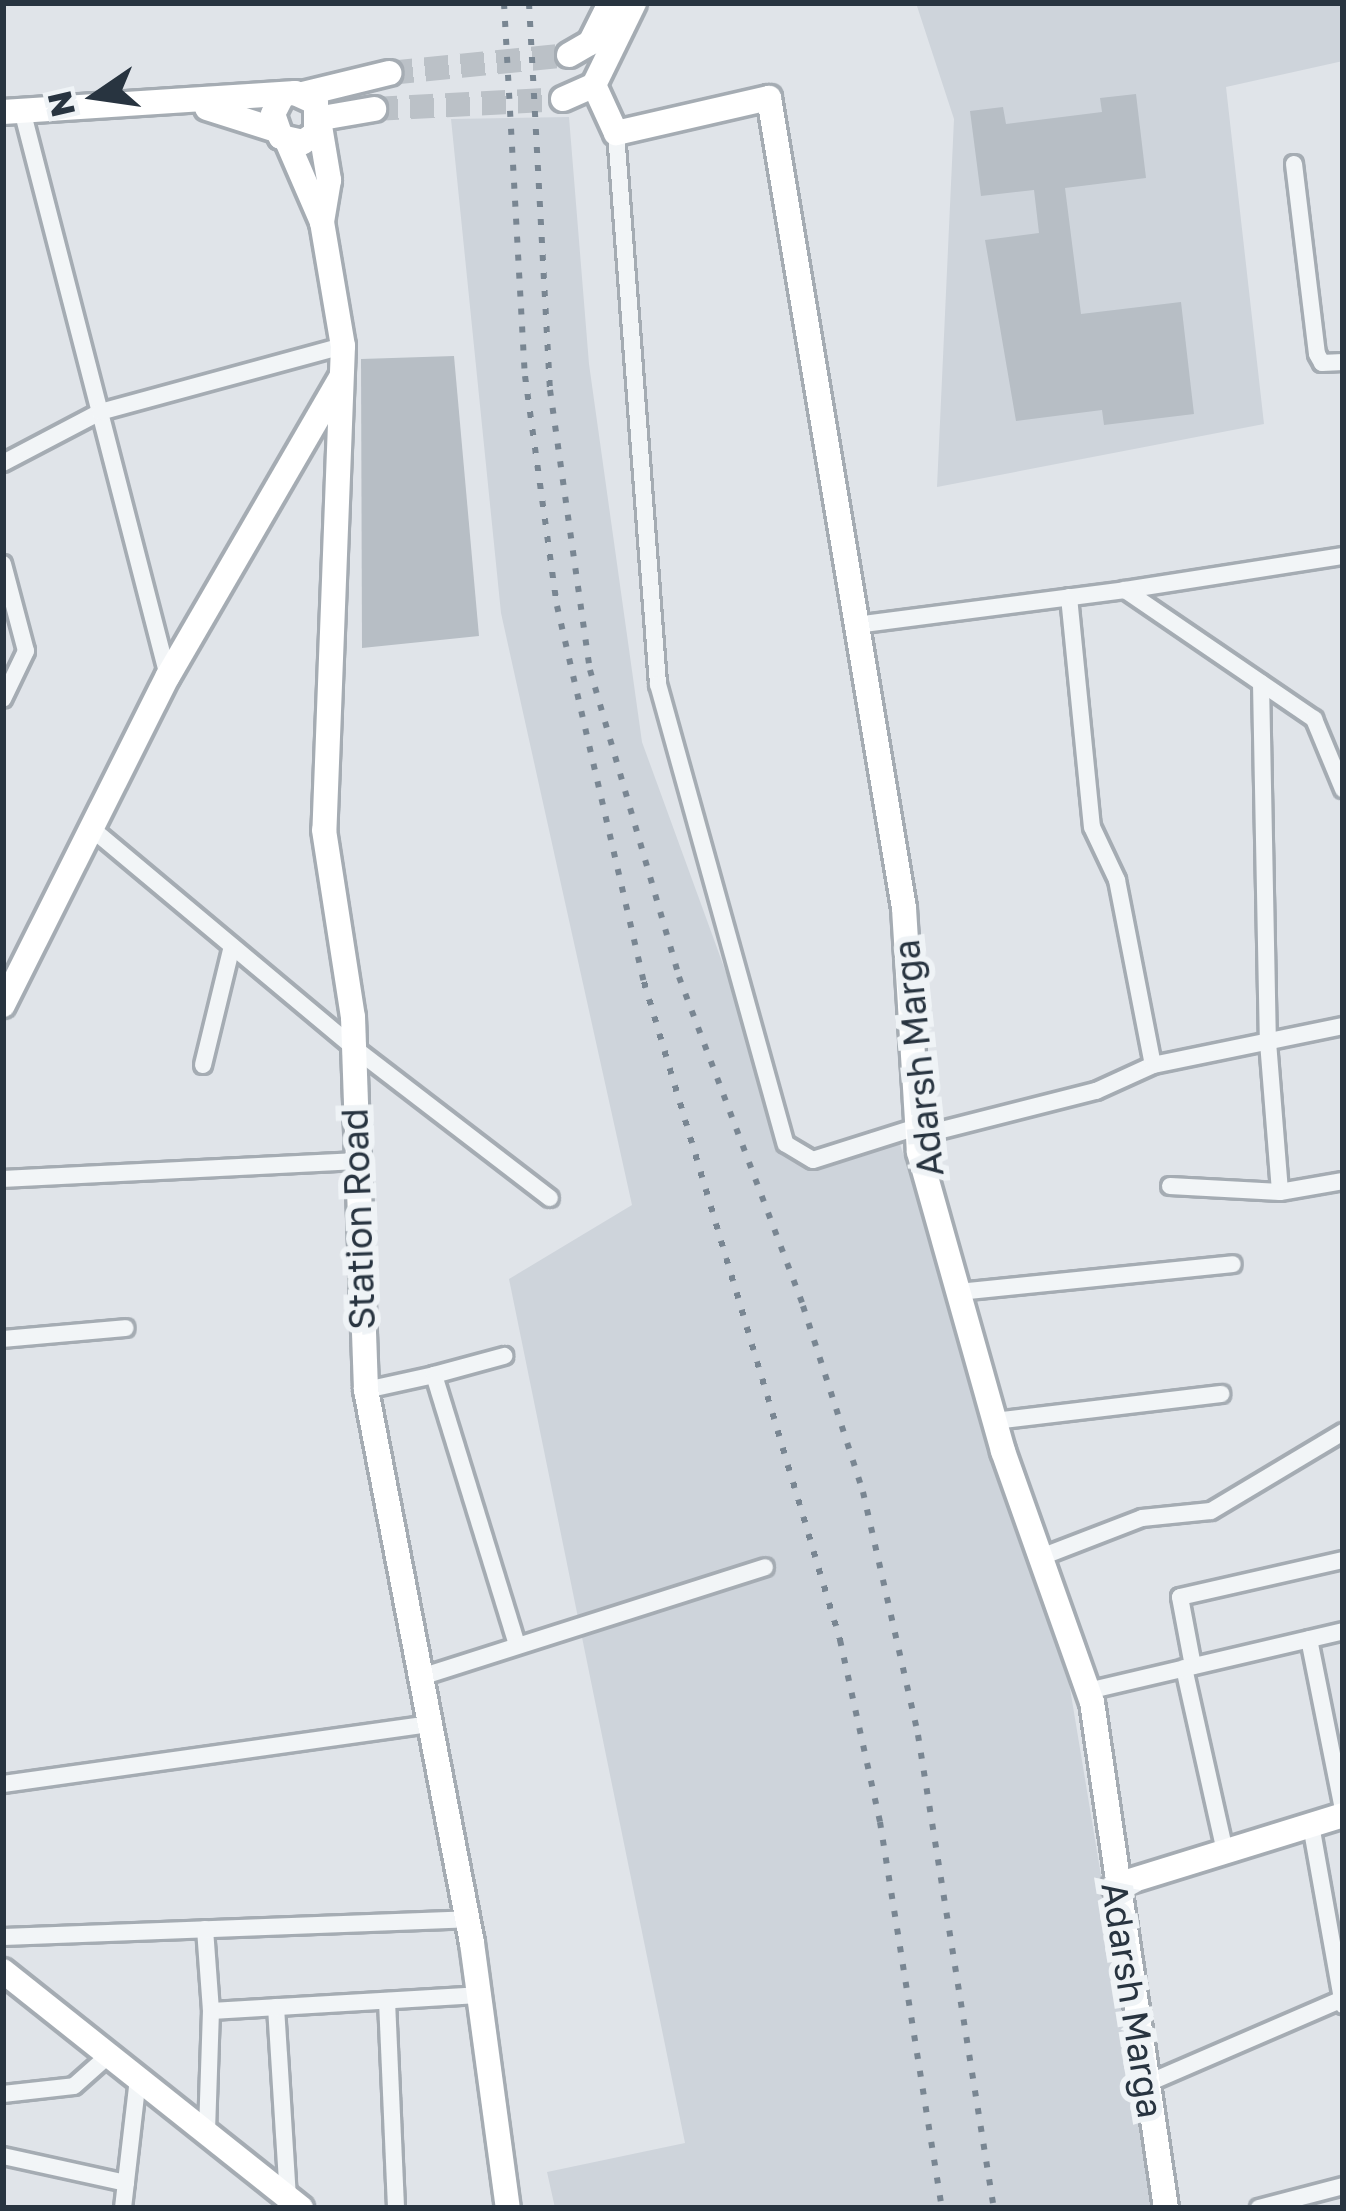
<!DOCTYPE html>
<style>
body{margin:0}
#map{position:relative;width:1346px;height:2211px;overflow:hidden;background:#e0e4e9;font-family:"Golos Text",sans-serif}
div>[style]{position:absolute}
.built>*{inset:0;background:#ced4db}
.building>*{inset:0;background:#b7bec5}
.secondary-tunnel>*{height:24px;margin-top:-12px;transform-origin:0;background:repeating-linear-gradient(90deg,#bbc1c7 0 24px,transparent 0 36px)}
.roads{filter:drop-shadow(3px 0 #a5acb3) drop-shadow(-3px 0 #a5acb3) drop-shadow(0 3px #a5acb3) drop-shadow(0 -3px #a5acb3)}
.street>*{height:16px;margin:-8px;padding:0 8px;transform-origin:8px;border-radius:8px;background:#f2f5f7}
.secondary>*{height:24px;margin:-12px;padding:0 12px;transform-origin:12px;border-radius:12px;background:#fff}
.rail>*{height:6px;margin-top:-3px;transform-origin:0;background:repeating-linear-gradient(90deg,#798692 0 6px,transparent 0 18px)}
span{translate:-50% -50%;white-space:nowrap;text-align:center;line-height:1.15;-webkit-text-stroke:12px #eff3f6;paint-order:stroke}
.street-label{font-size:36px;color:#283440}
.frame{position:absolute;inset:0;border:6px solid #283440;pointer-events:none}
.north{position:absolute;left:36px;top:36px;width:120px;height:120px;-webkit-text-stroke:9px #eff3f6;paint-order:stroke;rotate:257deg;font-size:33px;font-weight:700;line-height:48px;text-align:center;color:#283440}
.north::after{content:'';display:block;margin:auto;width:42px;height:54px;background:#283440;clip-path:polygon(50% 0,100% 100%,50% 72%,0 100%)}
</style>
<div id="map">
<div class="built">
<div style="clip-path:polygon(916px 3px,1343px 3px,1343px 61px,1226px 87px,1264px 424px,937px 487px,954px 119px)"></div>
<div style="clip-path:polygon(569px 117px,589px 364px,642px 742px,791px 1151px,899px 1141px,1065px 1658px,1156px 2208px,555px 2208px,547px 2172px,685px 2143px,509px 1279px,632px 1205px,501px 613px,451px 119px)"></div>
</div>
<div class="building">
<div style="clip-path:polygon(1136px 94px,1146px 178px,1065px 188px,1081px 314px,1181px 302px,1194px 414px,1104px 425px,1102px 410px,1016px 421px,985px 240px,1039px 233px,1034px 190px,981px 196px,970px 111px,1003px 107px,1006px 124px,1102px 112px,1100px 98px)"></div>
<div style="clip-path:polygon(454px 356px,479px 636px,362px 648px,361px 359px)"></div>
</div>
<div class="secondary-tunnel">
<div style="left:389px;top:73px;width:181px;rotate:-5.7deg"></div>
<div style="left:374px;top:109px;width:189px;rotate:-3deg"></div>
</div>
<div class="roads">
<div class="street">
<div style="left:22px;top:110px;width:585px;rotate:75.54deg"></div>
<div style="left:616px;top:133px;width:553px;rotate:85.64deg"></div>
<div style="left:658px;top:684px;width:477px;rotate:74.5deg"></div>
<div style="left:786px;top:1144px;width:31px;rotate:31deg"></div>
<div style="left:813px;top:1160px;width:112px;rotate:-17.6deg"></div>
<div style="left:1294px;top:164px;width:191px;rotate:83.1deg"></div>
<div style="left:1317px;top:354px;width:10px;rotate:61deg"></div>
<div style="left:1322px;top:363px;width:21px;rotate:-3deg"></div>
<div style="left:3px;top:463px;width:110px;rotate:-27.7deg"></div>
<div style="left:100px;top:412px;width:252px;rotate:-15.2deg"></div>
<div style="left:3px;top:564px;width:90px;rotate:75.2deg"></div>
<div style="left:26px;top:651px;width:53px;rotate:115.6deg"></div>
<div style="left:1125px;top:590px;width:221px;rotate:-8.9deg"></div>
<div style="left:1069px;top:597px;width:231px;rotate:84.3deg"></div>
<div style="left:1092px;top:827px;width:59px;rotate:64.7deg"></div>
<div style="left:1117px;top:880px;width:188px;rotate:79deg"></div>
<div style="left:856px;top:625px;width:271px;rotate:-7.4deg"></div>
<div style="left:1125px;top:590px;width:229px;rotate:34.3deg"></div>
<div style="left:1314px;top:719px;width:76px;rotate:67.5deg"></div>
<div style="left:1261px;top:683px;width:359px;rotate:88.9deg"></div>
<div style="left:1268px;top:1042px;width:150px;rotate:85.4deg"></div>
<div style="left:91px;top:828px;width:341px;rotate:39.9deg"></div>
<div style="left:353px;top:1047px;width:248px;rotate:37.5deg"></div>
<div style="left:203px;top:1065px;width:122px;rotate:-76.3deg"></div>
<div style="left:918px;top:1136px;width:184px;rotate:-14.2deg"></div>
<div style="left:1096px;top:1091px;width:63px;rotate:-24.5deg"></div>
<div style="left:1153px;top:1065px;width:194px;rotate:-11.6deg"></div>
<div style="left:3px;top:1179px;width:352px;rotate:-2.9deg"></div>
<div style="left:1170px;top:1186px;width:110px;rotate:3.1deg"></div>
<div style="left:1280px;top:1192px;width:64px;rotate:-9.9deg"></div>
<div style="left:959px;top:1292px;width:275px;rotate:-5.8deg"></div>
<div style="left:3px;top:1339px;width:123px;rotate:-5.1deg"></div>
<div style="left:434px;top:1375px;width:73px;rotate:-15.2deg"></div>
<div style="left:366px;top:1390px;width:70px;rotate:-12.4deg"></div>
<div style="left:434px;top:1375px;width:282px;rotate:72.9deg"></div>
<div style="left:994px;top:1421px;width:229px;rotate:-6.8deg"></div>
<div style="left:1041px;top:1557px;width:108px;rotate:-21.1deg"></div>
<div style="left:1142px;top:1518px;width:69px;rotate:-5.8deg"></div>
<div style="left:1211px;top:1511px;width:154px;rotate:-30.9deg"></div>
<div style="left:1309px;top:1639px;width:173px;rotate:78.7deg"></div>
<div style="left:1193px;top:1666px;width:70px;rotate:-100.7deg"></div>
<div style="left:1180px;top:1597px;width:167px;rotate:-12.8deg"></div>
<div style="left:1184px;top:1668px;width:189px;rotate:77.4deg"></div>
<div style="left:421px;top:1677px;width:361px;rotate:-17.7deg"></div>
<div style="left:1088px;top:1691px;width:262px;rotate:-13.2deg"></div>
<div style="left:3px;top:1784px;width:431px;rotate:-8deg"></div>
<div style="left:1311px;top:1825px;width:183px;rotate:79.9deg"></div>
<div style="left:205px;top:1929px;width:82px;rotate:85.8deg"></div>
<div style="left:3px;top:1937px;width:464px;rotate:-2.2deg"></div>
<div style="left:387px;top:2001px;width:207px;rotate:87.5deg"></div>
<div style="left:276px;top:2007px;width:190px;rotate:86.4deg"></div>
<div style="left:1146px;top:2084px;width:214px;rotate:-23.4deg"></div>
<div style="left:3px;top:2094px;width:71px;rotate:-6.4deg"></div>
<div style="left:74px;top:2086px;width:47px;rotate:-41.5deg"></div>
<div style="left:207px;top:2131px;width:120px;rotate:-88.1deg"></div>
<div style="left:211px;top:2011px;width:268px;rotate:-3.4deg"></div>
<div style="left:3px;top:2156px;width:126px;rotate:12.4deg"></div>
<div style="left:123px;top:2208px;width:131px;rotate:-83.4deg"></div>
<div style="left:1259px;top:2208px;width:87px;rotate:-14.7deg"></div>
</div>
<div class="secondary">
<div style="left:569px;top:55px;width:24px;rotate:-30deg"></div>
<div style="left:590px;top:43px;width:45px;rotate:-63.4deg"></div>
<div style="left:594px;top:85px;width:53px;rotate:65.4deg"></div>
<div style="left:616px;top:133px;width:157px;rotate:-12.9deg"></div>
<div style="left:769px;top:98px;width:821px;rotate:80.54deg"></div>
<div style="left:904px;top:908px;width:244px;rotate:86.5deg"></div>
<div style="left:919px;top:1152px;width:311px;rotate:74.3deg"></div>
<div style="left:1003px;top:1451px;width:266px;rotate:70.5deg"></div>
<div style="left:1092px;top:1702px;width:511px;rotate:81.68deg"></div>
<div style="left:303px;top:94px;width:89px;rotate:-13.7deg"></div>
<div style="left:563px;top:99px;width:34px;rotate:-24deg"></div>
<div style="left:594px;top:85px;width:91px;rotate:-64deg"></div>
<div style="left:207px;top:108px;width:72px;rotate:17.7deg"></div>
<div style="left:3px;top:112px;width:293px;rotate:-3.7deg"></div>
<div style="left:295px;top:93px;width:23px;rotate:25deg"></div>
<div style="left:316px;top:103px;width:30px;rotate:90deg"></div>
<div style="left:316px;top:133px;width:16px;rotate:145deg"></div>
<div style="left:303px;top:142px;width:23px;rotate:-167deg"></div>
<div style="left:281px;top:137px;width:24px;rotate:-109deg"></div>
<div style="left:273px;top:114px;width:16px;rotate:-63deg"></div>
<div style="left:322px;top:118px;width:53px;rotate:-9.8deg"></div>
<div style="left:320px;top:126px;width:55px;rotate:80.5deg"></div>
<div style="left:329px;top:180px;width:43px;rotate:99.5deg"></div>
<div style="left:287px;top:141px;width:88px;rotate:66.6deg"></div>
<div style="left:322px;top:222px;width:126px;rotate:80.4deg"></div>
<div style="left:343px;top:346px;width:484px;rotate:92.2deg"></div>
<div style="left:324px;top:830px;width:189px;rotate:81.2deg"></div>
<div style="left:353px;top:1017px;width:373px;rotate:88deg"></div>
<div style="left:366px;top:1390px;width:563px;rotate:79.15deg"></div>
<div style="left:472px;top:1943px;width:267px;rotate:82.3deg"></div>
<div style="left:3px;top:1005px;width:368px;rotate:-63.4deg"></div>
<div style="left:168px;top:676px;width:343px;rotate:-59.9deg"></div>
<div style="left:1114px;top:1886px;width:240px;rotate:-17.2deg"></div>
<div style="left:3px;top:1971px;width:381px;rotate:38.5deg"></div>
</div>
</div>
<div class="rail">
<div style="left:504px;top:3px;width:374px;rotate:86.8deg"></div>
<div style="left:525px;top:376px;width:232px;rotate:82.1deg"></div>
<div style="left:557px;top:606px;width:386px;rotate:77deg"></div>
<div style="left:644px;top:982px;width:687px;rotate:73.41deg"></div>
<div style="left:840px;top:1640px;width:186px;rotate:77.6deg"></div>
<div style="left:880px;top:1822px;width:391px;rotate:80.9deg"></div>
<div style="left:529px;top:3px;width:388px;rotate:86.9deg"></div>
<div style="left:550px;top:390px;width:283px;rotate:81.9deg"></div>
<div style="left:590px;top:670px;width:320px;rotate:73.8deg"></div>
<div style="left:679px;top:977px;width:352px;rotate:69.3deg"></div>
<div style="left:803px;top:1306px;width:195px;rotate:72.1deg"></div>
<div style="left:863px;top:1492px;width:249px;rotate:77.2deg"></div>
<div style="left:918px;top:1735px;width:479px;rotate:80.9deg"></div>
</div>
<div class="street-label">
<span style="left:918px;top:1058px;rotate:-96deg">Adarsh Marga</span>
<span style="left:358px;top:1219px;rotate:-92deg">Station Road</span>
<span style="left:1133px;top:2000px;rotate:81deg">Adarsh Marga</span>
</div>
<div class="frame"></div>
<div class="north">N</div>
</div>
